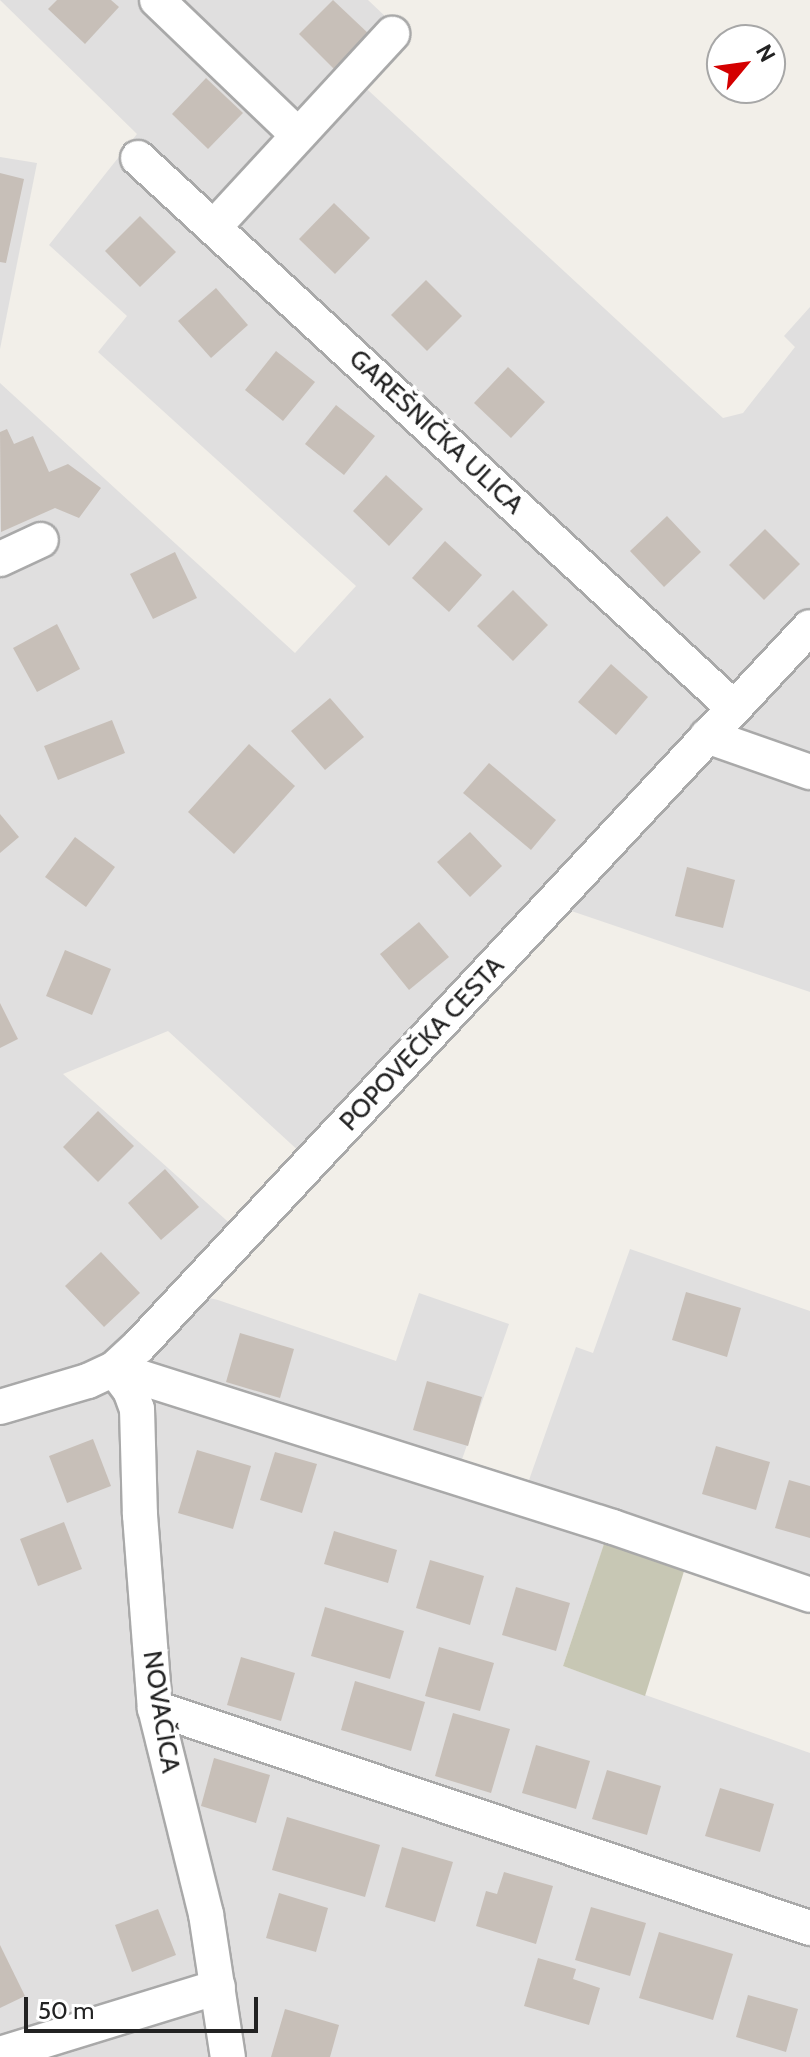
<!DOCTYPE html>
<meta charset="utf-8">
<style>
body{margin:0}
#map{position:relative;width:810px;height:2057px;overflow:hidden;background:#f2efe9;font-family:Cabin,sans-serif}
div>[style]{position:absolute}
.residential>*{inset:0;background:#e0dfdf}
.construction>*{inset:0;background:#c7c7b4}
.building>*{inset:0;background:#c7bfb8}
.roads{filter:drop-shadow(2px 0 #a9a9a9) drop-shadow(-2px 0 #a9a9a9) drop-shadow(0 2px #a9a9a9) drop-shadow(0 -2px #a9a9a9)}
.minor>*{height:34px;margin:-17px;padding:0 17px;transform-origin:17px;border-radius:17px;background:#fff}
span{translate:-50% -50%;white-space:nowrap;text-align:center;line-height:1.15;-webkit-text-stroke:7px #fff;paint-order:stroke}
.street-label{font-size:26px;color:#222}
.north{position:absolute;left:706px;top:24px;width:80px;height:80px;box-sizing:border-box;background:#fff;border:2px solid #a7a7a7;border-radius:50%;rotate:61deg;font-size:22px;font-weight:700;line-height:32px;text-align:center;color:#222}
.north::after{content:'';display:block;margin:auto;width:28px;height:36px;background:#d40000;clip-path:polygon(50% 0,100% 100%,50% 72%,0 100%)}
.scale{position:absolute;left:24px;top:1997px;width:234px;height:36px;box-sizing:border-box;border:4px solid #222;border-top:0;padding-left:10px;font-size:24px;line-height:28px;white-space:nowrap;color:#222;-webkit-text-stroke:6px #fff;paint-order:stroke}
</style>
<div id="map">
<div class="residential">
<div style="clip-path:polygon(0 0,368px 0,387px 18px,343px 67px,723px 418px,743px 413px,795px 347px,784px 336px,810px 307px,810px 992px,539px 900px,302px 1154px,168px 1031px,63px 1074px,235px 1228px,179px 1291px,218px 1300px,396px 1361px,419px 1293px,509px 1324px,450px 1494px,517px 1514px,576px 1347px,593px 1353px,630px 1249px,810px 1311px,810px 1582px,614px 1515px,563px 1666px,810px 1753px,810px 2057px,0 2057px,0 383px,295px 653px,356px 586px,98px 352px,127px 316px,49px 245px,137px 134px)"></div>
<div style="clip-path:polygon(0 157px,37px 163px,0 349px)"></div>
</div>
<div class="construction">
<div style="clip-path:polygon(605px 1541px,685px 1568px,645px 1696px,563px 1666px)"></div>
</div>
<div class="building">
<div style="clip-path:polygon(57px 0,111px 0,119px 7px,85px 44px,48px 9px)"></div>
<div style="clip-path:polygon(333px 0,370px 35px,335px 70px,299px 34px)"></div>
<div style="clip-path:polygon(206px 78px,243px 113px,208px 149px,172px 114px)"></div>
<div style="clip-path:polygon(0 173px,24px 179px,6px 263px,0 262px)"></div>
<div style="clip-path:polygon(334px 203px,370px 238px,335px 274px,299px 239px)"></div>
<div style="clip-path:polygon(140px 216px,176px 252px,140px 287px,105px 251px)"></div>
<div style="clip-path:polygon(426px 280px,462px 316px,427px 351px,391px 315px)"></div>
<div style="clip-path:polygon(216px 288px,248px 325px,211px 358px,178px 321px)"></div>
<div style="clip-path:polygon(276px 351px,315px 382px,283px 421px,245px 390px)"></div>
<div style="clip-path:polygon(508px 367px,545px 402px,511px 438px,474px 403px)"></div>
<div style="clip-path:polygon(336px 405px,375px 436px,344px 475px,305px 444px)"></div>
<div style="clip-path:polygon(7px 429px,14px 444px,33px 436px,49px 472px,68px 464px,101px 488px,79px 518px,55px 508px,1px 532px,0 432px)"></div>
<div style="clip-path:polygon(386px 475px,423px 509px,389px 546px,353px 511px)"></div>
<div style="clip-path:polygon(667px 516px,701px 552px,664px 587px,630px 551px)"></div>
<div style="clip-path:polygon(765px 529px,800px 564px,764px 600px,729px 565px)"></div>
<div style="clip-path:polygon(445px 541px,482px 575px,449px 612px,412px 578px)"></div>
<div style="clip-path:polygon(175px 552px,197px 598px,153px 619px,130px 574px)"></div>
<div style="clip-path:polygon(513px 590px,548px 625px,513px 661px,477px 626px)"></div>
<div style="clip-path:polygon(57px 624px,80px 669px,37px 692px,13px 648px)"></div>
<div style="clip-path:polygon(611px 664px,648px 697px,616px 735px,578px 702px)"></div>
<div style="clip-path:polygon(330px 698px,364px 737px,325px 770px,291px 731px)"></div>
<div style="clip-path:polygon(112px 720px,125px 753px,58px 780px,44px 746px)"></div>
<div style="clip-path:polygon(249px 744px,295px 786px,234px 854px,188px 812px)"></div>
<div style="clip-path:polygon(489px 763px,556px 820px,531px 850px,463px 793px)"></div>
<div style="clip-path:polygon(0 814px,19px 837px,0 853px)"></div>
<div style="clip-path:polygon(470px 832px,502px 866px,470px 897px,437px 862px)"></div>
<div style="clip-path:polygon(75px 837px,115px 867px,86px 907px,45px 877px)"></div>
<div style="clip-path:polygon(687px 867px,735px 880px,723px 928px,675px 916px)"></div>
<div style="clip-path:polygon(419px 922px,449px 957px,409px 990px,380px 954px)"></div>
<div style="clip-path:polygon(65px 950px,111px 969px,92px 1015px,46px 996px)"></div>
<div style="clip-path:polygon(0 1003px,18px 1039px,0 1048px)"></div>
<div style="clip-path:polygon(98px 1111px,134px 1146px,98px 1182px,63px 1147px)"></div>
<div style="clip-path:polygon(165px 1169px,199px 1207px,161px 1240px,128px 1203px)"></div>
<div style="clip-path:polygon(101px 1252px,140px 1293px,104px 1327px,65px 1286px)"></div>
<div style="clip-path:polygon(686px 1292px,741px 1308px,727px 1357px,672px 1340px)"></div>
<div style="clip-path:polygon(240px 1333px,294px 1349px,280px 1398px,226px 1382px)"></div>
<div style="clip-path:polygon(427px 1381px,482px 1397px,468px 1446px,413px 1430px)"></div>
<div style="clip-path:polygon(93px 1439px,111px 1486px,67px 1503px,49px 1456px)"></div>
<div style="clip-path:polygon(716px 1446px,770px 1462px,756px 1510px,702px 1494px)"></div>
<div style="clip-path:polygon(197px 1450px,251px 1466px,233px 1529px,178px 1513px)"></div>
<div style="clip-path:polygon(275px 1452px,317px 1464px,302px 1513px,260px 1500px)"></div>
<div style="clip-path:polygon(789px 1480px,810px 1486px,810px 1538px,775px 1528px)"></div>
<div style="clip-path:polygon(64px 1522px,82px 1569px,38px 1586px,20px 1539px)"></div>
<div style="clip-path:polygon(334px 1531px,397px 1550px,388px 1583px,324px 1564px)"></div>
<div style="clip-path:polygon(430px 1560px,484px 1576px,470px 1625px,416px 1608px)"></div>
<div style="clip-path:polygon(516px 1587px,570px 1603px,556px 1651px,502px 1635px)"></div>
<div style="clip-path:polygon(325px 1607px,404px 1631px,390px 1679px,311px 1656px)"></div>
<div style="clip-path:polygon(439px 1647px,494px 1663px,480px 1711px,425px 1696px)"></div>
<div style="clip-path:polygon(241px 1657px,295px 1673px,281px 1721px,227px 1705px)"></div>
<div style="clip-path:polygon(355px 1681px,425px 1702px,411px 1751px,341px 1730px)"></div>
<div style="clip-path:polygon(453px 1713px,510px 1729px,491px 1793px,435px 1776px)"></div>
<div style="clip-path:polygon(536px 1745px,590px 1761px,576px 1809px,522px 1793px)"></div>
<div style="clip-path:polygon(214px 1758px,270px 1775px,256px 1823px,201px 1806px)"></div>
<div style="clip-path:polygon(607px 1770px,661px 1786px,647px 1835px,592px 1819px)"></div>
<div style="clip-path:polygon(720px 1788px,774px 1804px,760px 1852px,705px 1836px)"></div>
<div style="clip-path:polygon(287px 1817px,380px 1845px,365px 1897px,272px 1870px)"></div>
<div style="clip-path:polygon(402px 1847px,453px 1862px,435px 1922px,385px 1907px)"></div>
<div style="clip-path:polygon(504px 1872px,553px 1886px,536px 1944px,476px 1926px,486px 1891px,497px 1894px)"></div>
<div style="clip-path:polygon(279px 1893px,328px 1908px,316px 1952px,266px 1938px)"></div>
<div style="clip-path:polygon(591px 1907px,646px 1923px,630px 1976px,575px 1960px)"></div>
<div style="clip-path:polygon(158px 1909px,176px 1955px,132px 1972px,115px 1925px)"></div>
<div style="clip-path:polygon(659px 1932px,733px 1954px,713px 2020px,639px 1998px)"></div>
<div style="clip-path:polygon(0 1945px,25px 1996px,0 2008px)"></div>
<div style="clip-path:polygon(538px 1958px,576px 1969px,573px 1979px,600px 1988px,589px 2025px,524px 2006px)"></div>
<div style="clip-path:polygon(748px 1995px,798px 2009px,786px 2052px,736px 2037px)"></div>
<div style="clip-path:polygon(285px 2009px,339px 2025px,330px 2057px,271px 2057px)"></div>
</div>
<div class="roads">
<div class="minor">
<div style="left:157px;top:0;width:195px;rotate:43.8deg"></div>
<div style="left:138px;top:158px;width:810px;rotate:42.7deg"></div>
<div style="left:214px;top:227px;width:263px;rotate:-47.3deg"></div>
<div style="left:0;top:559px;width:45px;rotate:-24.9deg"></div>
<div style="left:707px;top:736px;width:109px;rotate:19.3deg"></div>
<div style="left:114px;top:1369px;width:523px;rotate:17.57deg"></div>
<div style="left:613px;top:1527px;width:208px;rotate:19deg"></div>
<div style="left:114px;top:1369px;width:26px;rotate:53deg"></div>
<div style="left:130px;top:1390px;width:20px;rotate:70deg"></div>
<div style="left:137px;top:1409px;width:106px;rotate:88.4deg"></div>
<div style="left:140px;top:1515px;width:194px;rotate:85.6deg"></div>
<div style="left:155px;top:1708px;width:212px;rotate:76.1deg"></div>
<div style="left:206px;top:1914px;width:145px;rotate:81.3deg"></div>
<div style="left:0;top:1407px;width:92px;rotate:-16.5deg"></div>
<div style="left:88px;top:1381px;width:29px;rotate:-25deg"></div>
<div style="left:114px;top:1369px;width:34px;rotate:-43deg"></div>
<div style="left:139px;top:1346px;width:983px;rotate:-46.98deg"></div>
<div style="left:155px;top:1708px;width:691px;rotate:18.57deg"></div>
<div style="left:0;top:2054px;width:228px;rotate:-17.1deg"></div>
</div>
</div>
<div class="street-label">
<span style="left:436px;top:432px;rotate:43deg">GAREŠNIČKA ULICA</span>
<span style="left:422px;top:1044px;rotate:-47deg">POPOVEČKA CESTA</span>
<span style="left:161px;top:1712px;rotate:81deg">NOVAČICA</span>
</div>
<div class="north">N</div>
<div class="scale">50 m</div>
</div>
